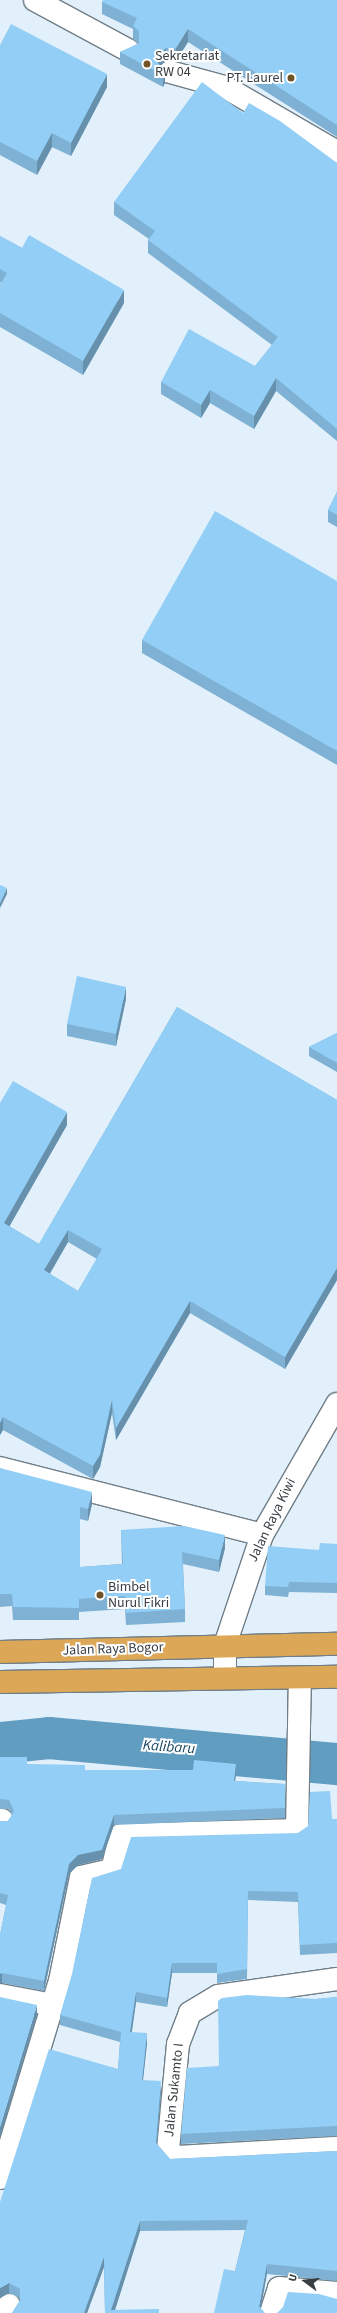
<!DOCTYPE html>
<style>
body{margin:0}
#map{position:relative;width:337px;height:2313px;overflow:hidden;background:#e1f0fa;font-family:"Source Sans 3",sans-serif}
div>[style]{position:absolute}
.river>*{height:42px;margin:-21px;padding:0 21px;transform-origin:21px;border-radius:21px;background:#619cc1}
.roads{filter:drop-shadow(1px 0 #707e87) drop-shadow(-1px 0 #707e87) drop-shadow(0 1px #707e87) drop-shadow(0 -1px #707e87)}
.minor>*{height:22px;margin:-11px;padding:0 11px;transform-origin:11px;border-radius:11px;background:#fff}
.highway>*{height:22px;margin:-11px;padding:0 11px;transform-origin:11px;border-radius:11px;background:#dca757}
.wall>*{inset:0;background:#7eb1d3}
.shaded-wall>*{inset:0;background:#6690ac}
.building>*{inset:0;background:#92cef5}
.dots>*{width:11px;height:11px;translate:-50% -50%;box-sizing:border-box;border:2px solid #fff;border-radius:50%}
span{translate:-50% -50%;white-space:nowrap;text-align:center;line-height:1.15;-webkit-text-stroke:4px #fff;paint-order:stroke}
.poi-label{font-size:14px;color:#383e42}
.left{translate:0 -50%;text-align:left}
.right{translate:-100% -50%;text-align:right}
.street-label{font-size:14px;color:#383e42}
.water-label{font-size:15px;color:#174560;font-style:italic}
.north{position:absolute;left:285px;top:2261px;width:40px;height:40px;-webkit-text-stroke:3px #fff;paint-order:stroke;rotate:285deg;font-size:11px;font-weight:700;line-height:16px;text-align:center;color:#383e42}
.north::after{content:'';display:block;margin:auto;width:14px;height:18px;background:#383e42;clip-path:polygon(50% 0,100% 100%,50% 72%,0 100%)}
</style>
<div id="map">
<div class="river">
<div style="left:0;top:1743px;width:49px;rotate:-5.8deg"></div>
<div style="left:49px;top:1738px;width:289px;rotate:5.2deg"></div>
</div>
<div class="roads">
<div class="minor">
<div style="left:35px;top:0;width:106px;rotate:28.3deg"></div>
<div style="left:170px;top:72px;width:57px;rotate:15.3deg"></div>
<div style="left:225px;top:87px;width:129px;rotate:30.1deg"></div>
<div style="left:0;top:1468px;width:270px;rotate:14.3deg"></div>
<div style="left:225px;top:1678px;width:33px;rotate:-90deg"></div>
<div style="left:225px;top:1645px;width:116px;rotate:-71.4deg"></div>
<div style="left:262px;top:1535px;width:151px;rotate:-60.2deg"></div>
<div style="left:0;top:1820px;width:2px"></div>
<div style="left:337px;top:1979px;width:120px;rotate:171.9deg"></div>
<div style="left:218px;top:1996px;width:33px;rotate:149deg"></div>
<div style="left:190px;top:2013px;width:33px;rotate:111deg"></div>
<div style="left:178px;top:2044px;width:105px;rotate:95.4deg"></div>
<div style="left:168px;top:2149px;width:11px;rotate:49deg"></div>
<div style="left:175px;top:2157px;width:162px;rotate:-3.2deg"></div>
<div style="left:0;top:1995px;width:54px;rotate:10.7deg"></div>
<div style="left:0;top:2178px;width:206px;rotate:-73.1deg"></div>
<div style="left:60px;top:1981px;width:106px;rotate:-78.6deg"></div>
<div style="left:81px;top:1877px;width:32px;rotate:-13deg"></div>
<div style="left:112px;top:1870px;width:36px;rotate:-76deg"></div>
<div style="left:121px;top:1835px;width:176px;rotate:-1.6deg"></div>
<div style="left:297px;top:1830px;width:152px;rotate:-88.9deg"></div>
<div style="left:5px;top:2313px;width:9px;rotate:-63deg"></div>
<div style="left:271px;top:2313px;width:26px;rotate:-72deg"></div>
<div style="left:279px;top:2288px;width:58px;rotate:4.9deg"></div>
</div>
<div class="highway">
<div style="left:0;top:1652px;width:337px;rotate:-1.4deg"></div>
<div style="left:0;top:1682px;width:337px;rotate:-0.9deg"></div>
</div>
</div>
<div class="wall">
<div style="clip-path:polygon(337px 0,337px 137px,188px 42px,176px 61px,166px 60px,160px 66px,165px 83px,163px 87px,120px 64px,120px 52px,139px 44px,133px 39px,133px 29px,102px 14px,102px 2px)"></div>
<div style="clip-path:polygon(0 45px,107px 87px,71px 156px,52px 147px,37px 175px,0 155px)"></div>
<div style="clip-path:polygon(243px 113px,337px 163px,337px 441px,276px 391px,254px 429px,210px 403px,201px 418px,161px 394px,161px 382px,255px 366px,272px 345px,148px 253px,148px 240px,149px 239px,114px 215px,114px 202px)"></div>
<div style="clip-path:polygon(0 236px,22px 248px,124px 303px,83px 375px,0 327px,0 285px,1px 283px,0 282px)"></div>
<div style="clip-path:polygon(337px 492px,337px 527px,328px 522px,328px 510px)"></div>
<div style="clip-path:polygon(337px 581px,337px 765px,142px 653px,142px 640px)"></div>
<div style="clip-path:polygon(126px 999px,116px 1046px,67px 1036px,67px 1024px)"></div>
<div style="clip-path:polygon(evenodd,177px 1007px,337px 1100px,337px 1280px,285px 1369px,190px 1313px,116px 1440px,112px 1413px,100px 1467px,93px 1479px,3px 1430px,0 1435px,0 1103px,67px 1125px,9px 1226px,39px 1244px,177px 1007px,68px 1242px,97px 1259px,78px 1291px,50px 1274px,68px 1242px)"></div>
<div style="clip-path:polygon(337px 1033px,337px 1072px,309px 1056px,309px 1047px)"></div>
<div style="clip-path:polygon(0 1468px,92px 1504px,88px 1521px,80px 1519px,80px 1567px,122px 1564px,121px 1530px,225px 1548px,219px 1572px,183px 1564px,185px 1609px,185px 1622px,126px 1625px,125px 1609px,79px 1612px,79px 1620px,13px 1620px,12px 1606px,0 1607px)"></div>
<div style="clip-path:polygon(337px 1544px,337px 1593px,289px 1592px,288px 1597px,265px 1595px,265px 1586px,319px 1550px)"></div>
<div style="clip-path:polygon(0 1757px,27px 1764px,85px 1770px,236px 1774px,235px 1781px,285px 1784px,285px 1818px,114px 1825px,102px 1859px,78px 1865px,69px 1874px,44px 1991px,2px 1983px,0 1983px,0 1935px,6px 1905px,0 1903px,0 1821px,8px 1821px,12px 1815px,9px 1809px,0 1809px)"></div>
<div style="clip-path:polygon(332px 1819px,337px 1819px,337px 1953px,300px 1955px,298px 1902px,248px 1900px,247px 1979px,217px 1983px,217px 1973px,172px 1973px,167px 2007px,136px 2002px,132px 2032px,147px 2043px,143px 2080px,161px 2091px,157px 2144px,170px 2159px,337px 2151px,337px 2281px,267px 2274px,214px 2313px,235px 2271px,245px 2230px,140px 2231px,115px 2310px,105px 2313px,104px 2267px,87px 2313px,12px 2313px,20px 2301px,20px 2298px,9px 2293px,0 2298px,118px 2069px,120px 2042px,60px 2025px,60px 2015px,298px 1833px)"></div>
<div style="clip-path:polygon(337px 1997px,337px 2136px,181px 2144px,181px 2134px,218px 2066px,316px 1999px)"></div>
</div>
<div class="shaded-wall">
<div style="clip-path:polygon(188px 29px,188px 42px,176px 61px,176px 48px)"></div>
<div style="clip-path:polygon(166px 48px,166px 60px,158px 68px,158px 56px)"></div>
<div style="clip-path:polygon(165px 71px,165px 83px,163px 87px,163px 75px)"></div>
<div style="clip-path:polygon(107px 74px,107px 87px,71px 156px,71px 143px)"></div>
<div style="clip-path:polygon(52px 133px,52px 147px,37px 175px,37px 161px)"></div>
<div style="clip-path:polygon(124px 290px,124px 303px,83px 375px,83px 361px)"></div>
<div style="clip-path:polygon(276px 378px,276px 391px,254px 429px,254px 416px)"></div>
<div style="clip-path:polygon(210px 390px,210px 403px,201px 418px,201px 405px)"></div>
<div style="clip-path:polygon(7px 888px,7px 894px,0 908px,0 903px)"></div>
<div style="clip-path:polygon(126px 987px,126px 999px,116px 1046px,116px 1034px)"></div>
<div style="clip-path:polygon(67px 1112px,67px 1125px,4px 1236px,4px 1223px)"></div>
<div style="clip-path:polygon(68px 1230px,68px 1242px,44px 1283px,44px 1270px)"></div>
<div style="clip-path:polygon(337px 1268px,337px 1280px,285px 1369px,285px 1357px)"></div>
<div style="clip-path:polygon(190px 1301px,190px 1313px,116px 1440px,116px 1428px)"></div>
<div style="clip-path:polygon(112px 1400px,112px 1413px,100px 1467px,93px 1479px,93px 1466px)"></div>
<div style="clip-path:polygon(3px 1417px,3px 1430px,0 1435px,0 1423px)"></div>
<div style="clip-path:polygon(92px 1492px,92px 1504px,88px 1521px,88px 1509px)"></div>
<div style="clip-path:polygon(225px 1535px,225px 1548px,219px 1572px,219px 1560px)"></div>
<div style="clip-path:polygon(236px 1764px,236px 1774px,234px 1791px,234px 1781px)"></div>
<div style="clip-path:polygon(114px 1815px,114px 1825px,102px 1859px,78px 1865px,69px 1874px,44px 1991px,44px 1981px,69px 1864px)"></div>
<div style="clip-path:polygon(172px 1963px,172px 1973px,167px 2007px,167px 1998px)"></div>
<div style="clip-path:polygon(2px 1973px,2px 1983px,0 1983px,0 1974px)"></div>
<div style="clip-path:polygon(136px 1992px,136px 2002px,130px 2042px,130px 2032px)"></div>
<div style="clip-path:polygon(37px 2005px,37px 2015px,0 2137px,0 2127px)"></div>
<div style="clip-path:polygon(147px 2033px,147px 2043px,142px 2089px,142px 2080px)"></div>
<div style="clip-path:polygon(161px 2081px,161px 2091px,156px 2153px,156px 2143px)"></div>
<div style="clip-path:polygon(140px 2221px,140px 2231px,114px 2313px,111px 2310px)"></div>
<div style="clip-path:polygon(104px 2257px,104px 2267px,87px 2313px,84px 2313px)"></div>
<div style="clip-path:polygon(267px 2264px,267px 2274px,260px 2313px,259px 2306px)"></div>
<div style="clip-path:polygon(9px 2283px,9px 2293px,0 2298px,0 2288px)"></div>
</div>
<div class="building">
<div style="clip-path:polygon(103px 0,337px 0,337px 125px,188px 29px,176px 48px,166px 48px,158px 56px,158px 63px,165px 71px,163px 75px,120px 52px,139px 43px,139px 31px,133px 26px,137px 18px,102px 2px)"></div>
<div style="clip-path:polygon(11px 24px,107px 74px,71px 143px,52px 133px,37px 161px,0 142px,0 45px)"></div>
<div style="clip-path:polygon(202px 82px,243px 113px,249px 103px,280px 121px,337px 163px,337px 429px,276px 378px,254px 416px,210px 390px,201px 405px,161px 382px,189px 329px,255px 366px,278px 337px,148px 240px,155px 231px,114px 202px)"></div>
<div style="clip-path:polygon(29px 235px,124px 290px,83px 361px,0 313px,0 285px,7px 273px,0 269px,0 236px,22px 248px)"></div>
<div style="clip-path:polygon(337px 492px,337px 515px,328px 510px)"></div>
<div style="clip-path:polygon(215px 511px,337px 581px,337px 751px,142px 640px)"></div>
<div style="clip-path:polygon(0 885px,7px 888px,0 903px)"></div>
<div style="clip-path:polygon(77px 976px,126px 987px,116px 1034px,67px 1024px)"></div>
<div style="clip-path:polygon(evenodd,177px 1007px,337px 1100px,337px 1268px,285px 1357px,190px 1301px,116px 1428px,112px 1400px,100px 1455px,93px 1466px,3px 1417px,0 1423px,0 1103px,13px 1081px,67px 1112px,4px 1223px,39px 1244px,177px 1007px,68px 1230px,102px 1249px,78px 1291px,44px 1270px,68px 1230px)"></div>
<div style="clip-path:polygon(337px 1033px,337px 1063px,309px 1047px)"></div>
<div style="clip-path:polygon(0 1468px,92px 1492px,88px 1509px,80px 1507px,80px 1567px,123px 1564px,121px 1530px,184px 1526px,225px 1535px,219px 1560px,182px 1552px,185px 1609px,126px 1613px,125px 1596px,79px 1599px,79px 1608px,13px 1607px,12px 1594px,0 1594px)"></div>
<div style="clip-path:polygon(320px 1543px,337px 1544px,337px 1583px,289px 1582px,288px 1587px,265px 1586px,268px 1546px,319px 1550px)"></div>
<div style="clip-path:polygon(0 1757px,27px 1757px,27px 1764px,85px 1765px,85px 1770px,193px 1770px,194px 1760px,236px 1764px,234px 1781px,285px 1784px,285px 1808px,114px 1815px,102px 1850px,78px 1855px,69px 1864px,44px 1981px,2px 1973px,0 1974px,0 1935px,8px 1895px,0 1893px,0 1821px,8px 1821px,14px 1811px,9px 1800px,0 1799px)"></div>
<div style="clip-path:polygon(330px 1791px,332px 1819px,337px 1819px,337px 1943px,300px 1945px,298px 1892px,248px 1891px,247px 1969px,217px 1974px,217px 1963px,172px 1963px,167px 1998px,136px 1992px,130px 2032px,147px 2033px,142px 2080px,161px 2081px,156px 2143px,170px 2159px,337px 2151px,337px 2271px,267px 2264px,259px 2306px,265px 2313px,214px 2313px,224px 2269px,235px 2271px,248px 2220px,140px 2221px,111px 2310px,159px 2309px,159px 2313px,105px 2313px,104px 2257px,84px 2313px,12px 2313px,20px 2300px,20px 2289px,9px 2283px,0 2288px,0 2202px,49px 2049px,118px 2069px,121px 2032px,60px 2015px,72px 1974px,92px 1878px,121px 1869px,131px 1837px,298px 1833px,308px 1826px,310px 1792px)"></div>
<div style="clip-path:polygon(247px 1995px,316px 1999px,337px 1997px,337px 2126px,181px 2134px,187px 2068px,219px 2066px,218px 2001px,222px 1998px)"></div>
<div style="clip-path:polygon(0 1997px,37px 2005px,0 2127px)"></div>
<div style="clip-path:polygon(288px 2292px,319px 2294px,337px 2299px,337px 2313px,277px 2313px,283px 2307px)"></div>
</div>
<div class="dots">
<div style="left:147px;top:64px;background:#705327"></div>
<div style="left:291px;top:78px;background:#705327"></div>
<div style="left:100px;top:1595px;background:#705327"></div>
</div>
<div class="poi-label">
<span class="left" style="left:155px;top:64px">Sekretariat<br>RW 04</span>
<span class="right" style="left:283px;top:78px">PT. Laurel</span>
<span class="left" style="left:108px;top:1595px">Bimbel<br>Nurul Fikri</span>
</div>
<div class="street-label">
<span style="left:272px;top:1520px;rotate:-64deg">Jalan Raya Kiwi</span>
<span style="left:113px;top:1649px;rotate:-2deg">Jalan Raya Bogor</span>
<span style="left:174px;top:2090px;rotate:-84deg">Jalan Sukamto I</span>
</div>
<div class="water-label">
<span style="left:169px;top:1747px;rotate:4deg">Kalibaru</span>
</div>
<div class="north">U</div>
</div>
